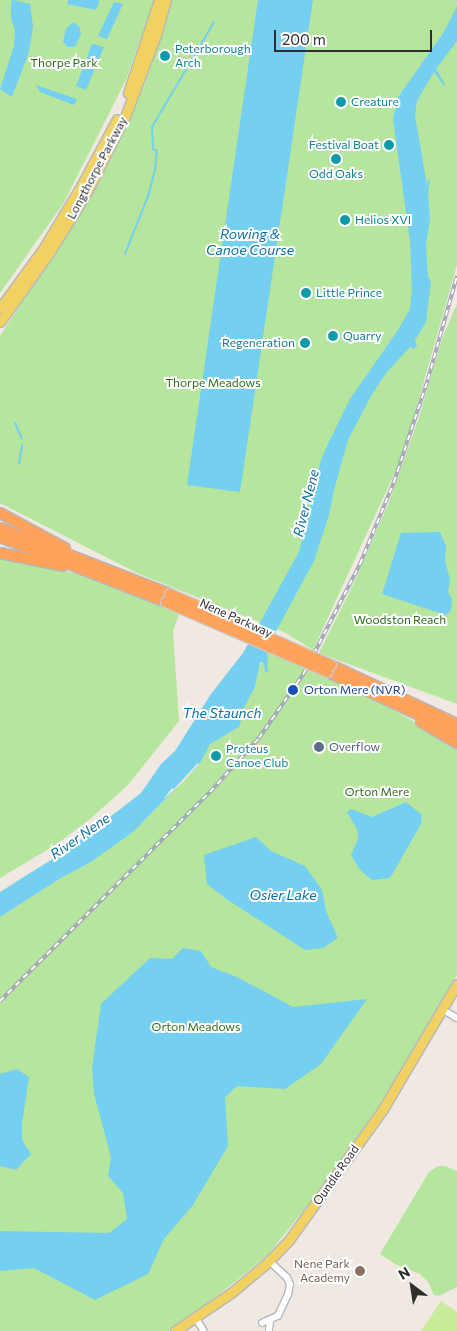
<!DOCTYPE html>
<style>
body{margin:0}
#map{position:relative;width:457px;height:1331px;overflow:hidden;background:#efe9e1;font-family:Commissioner,sans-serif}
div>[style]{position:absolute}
.green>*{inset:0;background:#b6e59e}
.pitch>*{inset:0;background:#c9ec9a}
.water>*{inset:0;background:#75cff0}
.pier>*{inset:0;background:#efe9e1}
.stream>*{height:2px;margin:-1px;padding:0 1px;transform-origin:1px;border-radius:1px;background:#75cff0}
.roads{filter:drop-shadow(1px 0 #b4b7c1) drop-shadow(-1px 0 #b4b7c1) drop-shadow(0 1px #b4b7c1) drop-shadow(0 -1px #b4b7c1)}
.street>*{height:5.5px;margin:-2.75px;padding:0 2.75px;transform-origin:2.75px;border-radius:2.75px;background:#fff}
.primary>*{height:9px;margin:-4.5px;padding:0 4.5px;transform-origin:4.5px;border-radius:4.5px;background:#f2d163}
.highway>*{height:10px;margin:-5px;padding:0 5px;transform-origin:5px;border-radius:5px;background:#ffa35c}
.rail>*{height:4px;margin-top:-2px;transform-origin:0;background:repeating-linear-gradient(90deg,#fff 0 5.5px,#a3a6b8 0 11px);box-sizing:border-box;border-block:1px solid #a3a6b8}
.bridges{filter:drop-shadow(1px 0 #c9c9c9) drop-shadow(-1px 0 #c9c9c9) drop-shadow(0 1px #c9c9c9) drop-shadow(0 -1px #c9c9c9)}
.highway-bridge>*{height:10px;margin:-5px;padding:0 5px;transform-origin:5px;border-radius:5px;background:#ffa35c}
.dots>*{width:14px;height:14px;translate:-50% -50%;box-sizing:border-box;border:2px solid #fff;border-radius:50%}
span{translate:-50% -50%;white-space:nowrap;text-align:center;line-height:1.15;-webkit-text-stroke:4px #fff;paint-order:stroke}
.culture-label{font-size:12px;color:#0d838f}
.left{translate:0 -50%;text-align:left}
.right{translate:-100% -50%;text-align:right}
.park-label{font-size:12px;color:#2c6e1b}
.street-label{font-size:12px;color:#2e2e2e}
.transit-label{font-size:12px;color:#164399}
.service-label{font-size:12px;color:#4e5e75}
.education-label{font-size:12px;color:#785e54}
.water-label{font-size:14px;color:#0d6fa3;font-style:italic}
.north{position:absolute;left:387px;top:1261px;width:50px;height:50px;-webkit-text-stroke:4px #fff;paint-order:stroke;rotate:329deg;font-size:14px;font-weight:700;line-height:20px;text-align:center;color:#2e2e2e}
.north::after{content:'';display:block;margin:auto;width:18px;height:22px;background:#2e2e2e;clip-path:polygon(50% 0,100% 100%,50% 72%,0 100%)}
.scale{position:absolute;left:274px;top:30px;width:158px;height:22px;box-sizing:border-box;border:2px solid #2e2e2e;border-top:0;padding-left:6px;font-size:15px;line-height:18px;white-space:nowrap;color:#2e2e2e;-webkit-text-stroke:4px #fff;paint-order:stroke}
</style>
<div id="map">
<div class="green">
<div style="clip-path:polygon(0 0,154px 0,126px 80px,63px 204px,0 293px)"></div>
<div style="clip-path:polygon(171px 0,457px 0,457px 265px,403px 455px,313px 650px,284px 632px,139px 574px,0 503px,0 336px,91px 196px,144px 86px,162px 36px)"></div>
<div style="clip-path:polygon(457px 304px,457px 704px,319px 653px,354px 583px,389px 502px,418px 420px,443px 336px)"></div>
<div style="clip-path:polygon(0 558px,88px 576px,179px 614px,173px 631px,179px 721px,128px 785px,90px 819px,57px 844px,0 878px)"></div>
<div style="clip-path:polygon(267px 651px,346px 683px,457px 746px,457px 975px,378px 1108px,316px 1195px,267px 1256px,182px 1324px,169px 1331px,0 1331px,0 917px,61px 878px,91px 862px,143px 822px,199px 765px,209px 744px,240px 720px,242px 708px,255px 687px,258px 667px,262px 661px,265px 664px,265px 672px)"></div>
<div style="clip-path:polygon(438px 1166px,445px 1166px,457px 1171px,457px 1287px,439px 1296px,434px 1295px,428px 1282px,420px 1274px,395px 1264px,380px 1254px,429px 1172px)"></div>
</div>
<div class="pitch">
<div style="clip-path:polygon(441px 1301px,457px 1312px,457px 1331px,421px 1331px)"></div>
</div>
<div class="water">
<div style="clip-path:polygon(14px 0,30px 4px,33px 26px,29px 52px,12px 97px,0 89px,14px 46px,15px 31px,11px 18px,11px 1px)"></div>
<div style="clip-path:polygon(68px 0,97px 0,100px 1px,96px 10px,67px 4px)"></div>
<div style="clip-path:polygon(258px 0,313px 0,240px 492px,187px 485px)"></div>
<div style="clip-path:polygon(114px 2px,123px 4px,107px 39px,98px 36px)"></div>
<div style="clip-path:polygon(457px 6px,457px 41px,436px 69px,445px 84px,444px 86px,434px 72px,417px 101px,415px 115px,427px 186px,428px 180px,430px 180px,428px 193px,430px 218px,426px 246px,428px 277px,431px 281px,426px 322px,415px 340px,417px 347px,414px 349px,410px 347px,386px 373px,371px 396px,348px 440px,334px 490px,329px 515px,314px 561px,267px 648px,268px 672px,265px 672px,264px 663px,260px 662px,255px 687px,239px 717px,241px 721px,239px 727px,210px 744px,199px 765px,133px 832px,91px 862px,61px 878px,0 917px,0 892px,70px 848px,141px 793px,161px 764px,175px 751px,211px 694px,243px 653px,299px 552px,321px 460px,327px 446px,350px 399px,398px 330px,410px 309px,412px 289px,410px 241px,393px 119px,398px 97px,444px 32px)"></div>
<div style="clip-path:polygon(73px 22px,79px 26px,81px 34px,75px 47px,67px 47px,63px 41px,66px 29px)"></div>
<div style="clip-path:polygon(92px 44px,104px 47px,86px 90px,76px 86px)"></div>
<div style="clip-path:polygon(36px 85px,71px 97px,77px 99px,74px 105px,40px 92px)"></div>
<div style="clip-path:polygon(440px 532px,446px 546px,445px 561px,450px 579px,448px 592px,452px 599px,451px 610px,446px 615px,382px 594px,401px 533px)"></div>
<div style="clip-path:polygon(406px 802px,422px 815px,421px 824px,390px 878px,372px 880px,360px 870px,351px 855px,358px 839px,357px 829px,347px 812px,351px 809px,372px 817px)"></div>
<div style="clip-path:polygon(256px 837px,271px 851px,305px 866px,322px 890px,326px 911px,338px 938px,323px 948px,305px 950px,225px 898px,207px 884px,204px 855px)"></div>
<div style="clip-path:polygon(183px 948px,201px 951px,211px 967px,237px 977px,293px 1007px,367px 999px,321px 1064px,285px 1089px,237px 1086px,225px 1097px,228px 1146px,193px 1205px,164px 1239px,148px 1274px,95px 1300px,34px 1268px,0 1271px,0 1231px,109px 1233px,127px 1219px,123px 1193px,108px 1176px,111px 1157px,94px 1094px,92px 1068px,101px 1004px,150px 958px,172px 959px)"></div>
<div style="clip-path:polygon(17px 1069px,29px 1077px,22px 1124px,22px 1140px,31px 1154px,16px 1170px,0 1166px,0 1074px)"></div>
</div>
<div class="pier">
<div style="clip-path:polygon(198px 763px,199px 764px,183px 782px,163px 800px,172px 788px,174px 789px)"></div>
</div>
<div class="stream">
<div style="left:125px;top:254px;width:62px;rotate:-68.4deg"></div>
<div style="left:148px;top:196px;width:28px;rotate:-75deg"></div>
<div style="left:155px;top:169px;width:18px;rotate:-84deg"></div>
<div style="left:157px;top:151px;width:4px;rotate:-153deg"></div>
<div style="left:153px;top:149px;width:22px;rotate:-93deg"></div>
<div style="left:152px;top:127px;width:122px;rotate:-59.4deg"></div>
<div style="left:15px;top:423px;width:17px;rotate:66deg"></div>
<div style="left:19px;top:464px;width:19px;rotate:-81deg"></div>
</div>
<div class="roads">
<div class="street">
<div style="left:442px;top:1009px;width:17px;rotate:31deg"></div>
<div style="left:196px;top:1318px;width:15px;rotate:58deg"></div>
<div style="left:262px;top:1323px;width:17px;rotate:-24deg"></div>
<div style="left:278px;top:1316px;width:23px;rotate:-65deg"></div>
<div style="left:288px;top:1295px;width:10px;rotate:-79deg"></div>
<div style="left:290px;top:1285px;width:8px;rotate:-113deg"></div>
<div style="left:287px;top:1278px;width:25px;rotate:-137deg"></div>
<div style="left:269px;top:1330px;width:8px;rotate:-83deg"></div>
</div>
<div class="primary">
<div style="left:128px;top:93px;width:98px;rotate:-71.6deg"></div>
<div style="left:0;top:308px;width:73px;rotate:-53.9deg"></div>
<div style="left:43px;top:249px;width:74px;rotate:-58.9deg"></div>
<div style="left:81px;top:186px;width:76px;rotate:-61.8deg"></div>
<div style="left:0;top:322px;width:85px;rotate:-54.6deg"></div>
<div style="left:49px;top:253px;width:72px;rotate:-58.1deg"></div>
<div style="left:87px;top:192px;width:87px;rotate:-63.4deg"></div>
<div style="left:126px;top:114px;width:85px;rotate:-69.2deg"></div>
<div style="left:156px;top:35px;width:36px;rotate:-74deg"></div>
<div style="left:175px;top:1331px;width:68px;rotate:-34.2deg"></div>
<div style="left:231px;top:1293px;width:47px;rotate:-39.8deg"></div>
<div style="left:267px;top:1263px;width:32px;rotate:-46deg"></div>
<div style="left:289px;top:1240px;width:161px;rotate:-54.3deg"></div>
<div style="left:383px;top:1109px;width:145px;rotate:-59.4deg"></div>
</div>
<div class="highway">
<div style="left:0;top:513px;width:74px;rotate:28.3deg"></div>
<div style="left:0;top:528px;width:182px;rotate:21.2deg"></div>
<div style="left:0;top:537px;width:178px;rotate:21.4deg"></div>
<div style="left:0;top:553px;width:64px;rotate:11.7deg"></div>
<div style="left:331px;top:665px;width:139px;rotate:25.1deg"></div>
<div style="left:328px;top:672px;width:143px;rotate:25.3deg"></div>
<div style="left:421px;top:722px;width:42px;rotate:30.3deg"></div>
</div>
</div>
<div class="rail">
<div style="left:0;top:1001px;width:296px;rotate:-44.9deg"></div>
<div style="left:210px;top:792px;width:73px;rotate:-47.8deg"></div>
<div style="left:259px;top:738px;width:79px;rotate:-55.3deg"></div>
<div style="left:304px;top:673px;width:123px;rotate:-62.8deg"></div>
<div style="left:360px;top:564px;width:89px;rotate:-67.5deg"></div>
<div style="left:394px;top:482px;width:108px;rotate:-71.7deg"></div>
<div style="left:428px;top:379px;width:107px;rotate:-74.3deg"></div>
</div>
<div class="bridges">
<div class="highway-bridge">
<div style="left:170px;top:594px;width:176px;rotate:23.8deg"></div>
<div style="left:166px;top:602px;width:176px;rotate:23.4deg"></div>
</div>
</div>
<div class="dots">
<div style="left:165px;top:56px;background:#0f9aa8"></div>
<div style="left:341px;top:102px;background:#0f9aa8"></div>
<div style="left:389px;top:145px;background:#0f9aa8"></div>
<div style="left:336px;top:159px;background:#0f9aa8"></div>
<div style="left:345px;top:220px;background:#0f9aa8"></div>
<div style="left:306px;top:293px;background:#0f9aa8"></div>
<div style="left:333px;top:336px;background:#0f9aa8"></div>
<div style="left:305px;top:343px;background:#0f9aa8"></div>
<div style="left:293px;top:690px;background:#1a4fb4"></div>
<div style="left:319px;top:747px;background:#5c6f8a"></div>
<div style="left:216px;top:756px;background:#0f9aa8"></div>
<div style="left:360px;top:1271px;background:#8d6e63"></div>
</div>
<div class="culture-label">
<span class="left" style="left:175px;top:56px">Peterborough<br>Arch</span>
<span class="left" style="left:351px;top:102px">Creature</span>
<span class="right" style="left:379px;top:145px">Festival Boat</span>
<span style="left:336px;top:174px">Odd Oaks</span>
<span class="left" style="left:355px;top:220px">Helios XVI</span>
<span class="left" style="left:316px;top:293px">Little Prince</span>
<span class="left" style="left:343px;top:336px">Quarry</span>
<span class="right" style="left:295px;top:343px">Regeneration</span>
<span class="left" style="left:226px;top:756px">Proteus<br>Canoe Club</span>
</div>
<div class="park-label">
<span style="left:64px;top:63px">Thorpe Park</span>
<span style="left:213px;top:383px">Thorpe Meadows</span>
<span style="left:400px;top:620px">Woodston Reach</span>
<span style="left:377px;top:792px">Orton Mere</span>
<span style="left:196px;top:1027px">Orton Meadows</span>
</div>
<div class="street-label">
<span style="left:97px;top:168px;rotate:-62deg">Longthorpe Parkway</span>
<span style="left:236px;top:618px;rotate:24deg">Nene Parkway</span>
<span style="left:336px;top:1175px;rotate:-55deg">Oundle Road</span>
</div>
<div class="transit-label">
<span class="left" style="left:304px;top:690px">Orton Mere (NVR)</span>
</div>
<div class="service-label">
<span class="left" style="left:329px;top:747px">Overflow</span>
</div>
<div class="education-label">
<span class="right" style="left:350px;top:1271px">Nene Park<br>Academy</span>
</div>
<div class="water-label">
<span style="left:250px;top:242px">Rowing &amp;<br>Canoe Course</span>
<span style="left:306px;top:503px;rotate:-76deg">River Nene</span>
<span style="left:222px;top:713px">The Staunch</span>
<span style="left:80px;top:836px;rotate:-35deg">River Nene</span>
<span style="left:283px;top:895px">Osier Lake</span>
</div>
<div class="north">N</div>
<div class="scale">200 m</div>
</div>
